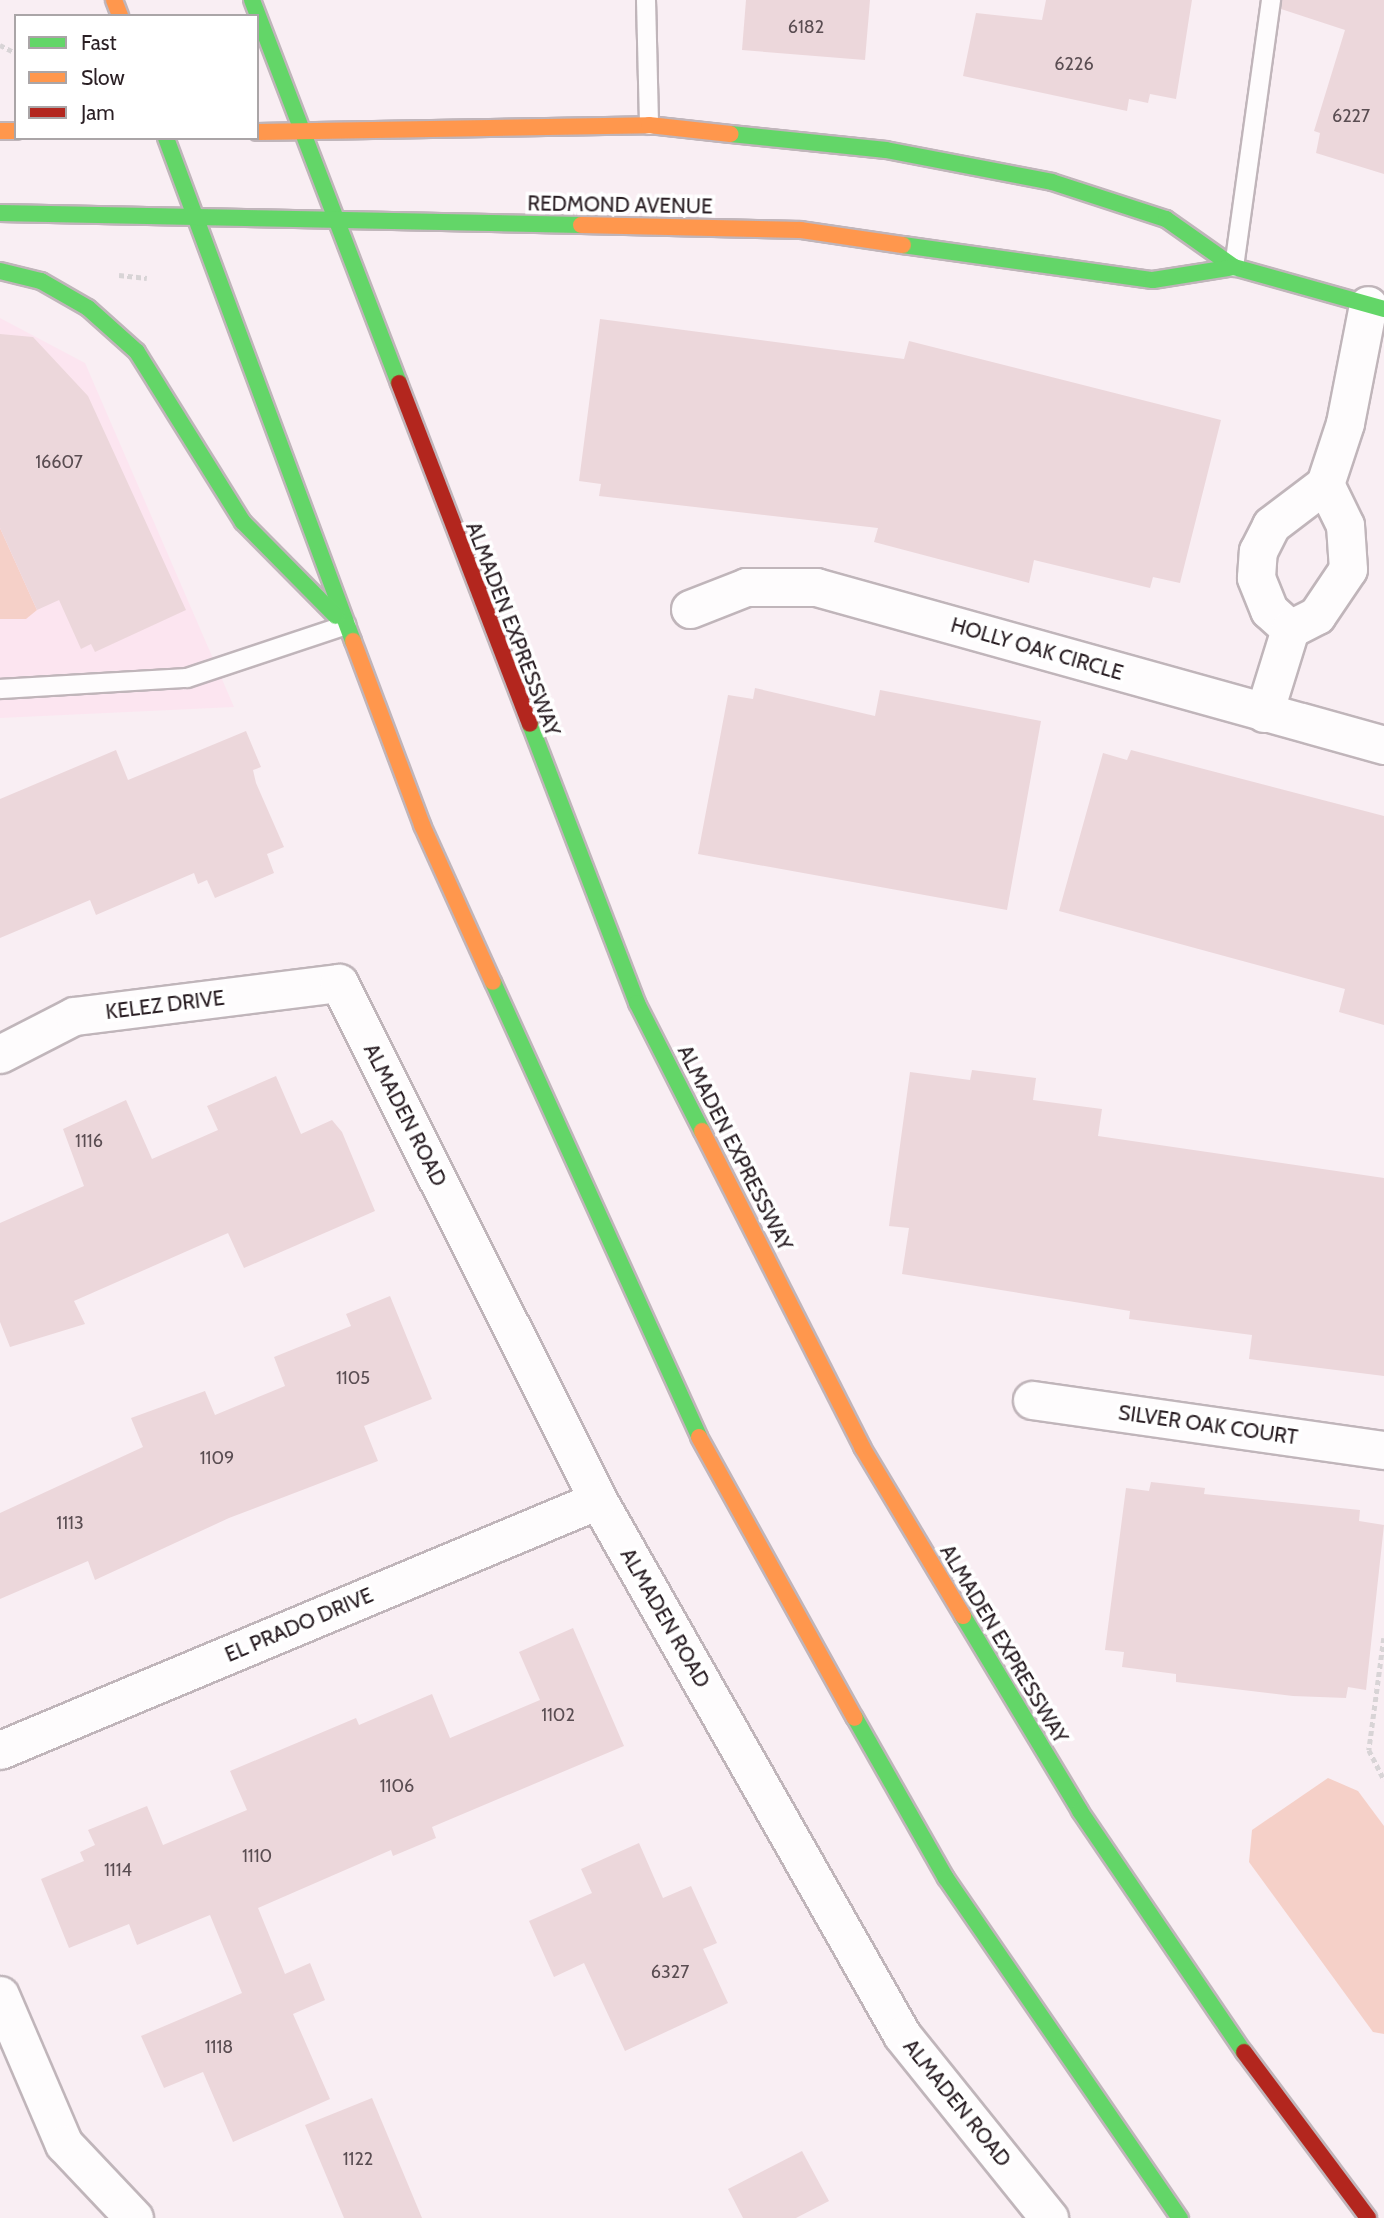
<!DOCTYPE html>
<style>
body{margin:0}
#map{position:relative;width:1384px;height:2218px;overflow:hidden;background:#f9eef3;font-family:Cabin,sans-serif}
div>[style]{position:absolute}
.built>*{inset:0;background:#fce5f0}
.green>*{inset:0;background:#f5d0c8}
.building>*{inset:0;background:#ecd7db}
.path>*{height:4.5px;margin-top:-2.25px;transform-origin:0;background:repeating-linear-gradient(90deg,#d8d4d6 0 5px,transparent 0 8.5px)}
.roads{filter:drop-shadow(2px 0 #c0b5ba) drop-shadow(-2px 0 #c0b5ba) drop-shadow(0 2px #c0b5ba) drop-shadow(0 -2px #c0b5ba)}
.lane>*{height:18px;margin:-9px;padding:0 9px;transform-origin:9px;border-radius:9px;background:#fefcfd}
.street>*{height:37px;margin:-18.5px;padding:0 18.5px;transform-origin:18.5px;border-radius:18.5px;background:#fefcfd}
.fast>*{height:16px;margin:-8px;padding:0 8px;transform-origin:8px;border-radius:8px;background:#63d668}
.slow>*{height:16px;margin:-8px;padding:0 8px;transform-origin:8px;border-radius:8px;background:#ff974d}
.jam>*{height:16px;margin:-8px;padding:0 8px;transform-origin:8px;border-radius:8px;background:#b3261e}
span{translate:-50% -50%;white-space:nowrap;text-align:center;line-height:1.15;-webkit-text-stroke:7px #fff;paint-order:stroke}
.number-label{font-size:18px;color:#5a4d52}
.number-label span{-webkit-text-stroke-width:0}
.street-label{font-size:21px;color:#2a1f24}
.legend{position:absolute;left:14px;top:14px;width:245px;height:126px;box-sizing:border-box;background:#fff;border:2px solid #aaa5a7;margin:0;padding:9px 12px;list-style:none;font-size:21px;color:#2a1f24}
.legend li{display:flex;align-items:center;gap:14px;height:35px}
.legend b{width:35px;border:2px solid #aaa5a7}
</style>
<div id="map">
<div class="built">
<div style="clip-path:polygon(0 318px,85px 363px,234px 707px,0 718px)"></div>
</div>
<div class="green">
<div style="clip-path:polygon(0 528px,37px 610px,26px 619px,0 619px)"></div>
<div style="clip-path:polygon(1328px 1778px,1358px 1791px,1384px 1826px,1384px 2034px,1373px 2032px,1249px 1862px,1252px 1830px)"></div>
</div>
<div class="building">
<div style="clip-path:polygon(746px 0,870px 0,865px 60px,742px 50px)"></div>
<div style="clip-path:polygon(1046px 0,1192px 0,1176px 99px,1150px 94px,1148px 103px,1129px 99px,1127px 111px,963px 76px,976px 13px,1042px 20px)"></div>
<div style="clip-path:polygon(1282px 0,1384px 0,1384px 174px,1316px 153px,1320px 133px,1314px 131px,1345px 30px,1281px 9px)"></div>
<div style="clip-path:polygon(600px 319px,904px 359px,909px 341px,1221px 420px,1180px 583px,1153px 577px,1150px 588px,1034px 560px,1029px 583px,874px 542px,878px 528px,599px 496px,601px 484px,579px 481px)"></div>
<div style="clip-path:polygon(0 334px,33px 337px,88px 396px,186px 610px,95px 652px,91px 644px,81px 649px,59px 600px,37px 610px,0 528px)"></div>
<div style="clip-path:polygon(755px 688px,875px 716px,880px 690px,1041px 721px,1007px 910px,698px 854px,728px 695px,753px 699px)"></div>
<div style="clip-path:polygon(246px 731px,261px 767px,253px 770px,256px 783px,284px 847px,267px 854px,274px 873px,215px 898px,207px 880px,198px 884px,194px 873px,96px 915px,90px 900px,0 938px,0 799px,116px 750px,128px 780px)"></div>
<div style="clip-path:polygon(1131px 750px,1384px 816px,1384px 1025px,1339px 1012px,1345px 989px,1059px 911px,1103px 753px,1127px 760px)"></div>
<div style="clip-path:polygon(972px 1070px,1036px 1078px,1033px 1100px,1102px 1109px,1098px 1136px,1384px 1178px,1384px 1376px,1249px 1359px,1252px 1335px,1129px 1319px,1130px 1311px,902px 1274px,909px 1228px,889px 1226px,910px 1072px,970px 1080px)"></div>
<div style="clip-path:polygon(276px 1076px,301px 1134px,332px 1120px,342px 1132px,375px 1211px,244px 1268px,228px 1233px,74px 1301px,85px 1324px,10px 1347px,0 1322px,0 1223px,84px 1186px,63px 1129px,126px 1100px,152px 1159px,218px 1130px,207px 1106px)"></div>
<div style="clip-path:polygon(390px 1296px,432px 1399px,364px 1426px,378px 1461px,229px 1518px,95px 1580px,88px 1561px,0 1599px,0 1513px,143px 1447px,131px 1418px,205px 1391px,215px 1415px,285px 1386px,274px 1357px,351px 1326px,346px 1314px)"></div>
<div style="clip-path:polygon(1151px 1482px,1205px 1488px,1204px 1494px,1360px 1510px,1359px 1521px,1384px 1525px,1366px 1690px,1348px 1687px,1346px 1698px,1293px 1696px,1176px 1682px,1176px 1674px,1122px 1667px,1124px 1652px,1105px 1650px,1126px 1488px,1149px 1491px)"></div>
<div style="clip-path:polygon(573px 1628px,624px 1746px,432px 1827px,436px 1838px,393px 1856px,391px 1850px,258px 1908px,285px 1974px,310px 1963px,325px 2000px,293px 2014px,330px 2099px,233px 2142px,203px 2072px,164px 2088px,141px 2036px,242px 1993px,210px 1915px,137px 1945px,129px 1924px,69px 1948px,41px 1879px,84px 1861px,80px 1852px,95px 1845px,88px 1830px,147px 1806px,163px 1845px,247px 1810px,230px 1771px,356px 1718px,359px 1725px,432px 1694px,450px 1738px,540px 1700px,519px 1652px)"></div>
<div style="clip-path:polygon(639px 1843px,663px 1898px,691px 1886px,717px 1943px,703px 1949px,728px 2003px,625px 2051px,584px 1963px,554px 1977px,529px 1921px,592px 1893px,581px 1869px)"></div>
<div style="clip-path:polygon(372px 2098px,422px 2218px,344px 2218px,305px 2125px)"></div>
<div style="clip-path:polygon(802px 2151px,829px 2201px,796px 2218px,743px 2218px,728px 2189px)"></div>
</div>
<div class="path">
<div style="left:0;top:45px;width:18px;rotate:27deg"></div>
<div style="left:119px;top:275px;width:28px;rotate:6deg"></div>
<div style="left:1384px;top:1638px;width:113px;rotate:97.6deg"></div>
<div style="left:1369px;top:1750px;width:34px;rotate:63deg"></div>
</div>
<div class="roads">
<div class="lane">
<div style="left:646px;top:0;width:125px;rotate:88.6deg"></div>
<div style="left:1234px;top:267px;width:270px;rotate:-82.1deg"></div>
<div style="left:0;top:689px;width:187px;rotate:-3.4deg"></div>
<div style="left:187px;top:678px;width:168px;rotate:-18.4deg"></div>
</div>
<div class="street">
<div style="left:690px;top:609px;width:60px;rotate:-21.4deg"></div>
<div style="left:746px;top:587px;width:70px"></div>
<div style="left:816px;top:587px;width:590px;rotate:15.54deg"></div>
<div style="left:1290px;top:629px;width:28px;rotate:-138deg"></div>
<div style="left:1269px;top:610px;width:35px;rotate:-112deg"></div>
<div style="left:1256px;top:577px;width:26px;rotate:-86deg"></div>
<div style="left:1258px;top:551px;width:29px;rotate:-63deg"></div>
<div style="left:1271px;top:525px;width:68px;rotate:-37.2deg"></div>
<div style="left:1325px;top:484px;width:64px;rotate:-71.8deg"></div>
<div style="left:1345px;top:423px;width:120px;rotate:-79deg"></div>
<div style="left:1264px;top:713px;width:88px;rotate:-72.8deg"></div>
<div style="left:1290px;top:629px;width:30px;rotate:-27deg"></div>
<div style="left:1317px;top:615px;width:55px;rotate:-56deg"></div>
<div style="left:1348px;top:569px;width:44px;rotate:-93.9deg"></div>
<div style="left:1345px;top:525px;width:46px;rotate:-116deg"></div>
<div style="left:0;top:1054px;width:83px;rotate:-27.2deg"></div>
<div style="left:74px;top:1016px;width:267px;rotate:-7.1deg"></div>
<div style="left:339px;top:983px;width:578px;rotate:63.39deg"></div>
<div style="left:598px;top:1500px;width:615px;rotate:60.39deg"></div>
<div style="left:902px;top:2035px;width:235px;rotate:51.2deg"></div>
<div style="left:1032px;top:1400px;width:356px;rotate:8.1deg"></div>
<div style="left:0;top:1750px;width:648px;rotate:-22.69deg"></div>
<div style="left:0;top:1995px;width:162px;rotate:66.8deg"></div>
<div style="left:64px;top:2144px;width:102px;rotate:46.6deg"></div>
</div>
<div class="fast">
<div style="left:252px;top:0;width:410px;rotate:69deg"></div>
<div style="left:731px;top:134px;width:156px;rotate:5.9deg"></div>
<div style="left:886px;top:150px;width:169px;rotate:10.9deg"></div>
<div style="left:1052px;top:182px;width:120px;rotate:18deg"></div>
<div style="left:1166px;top:219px;width:83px;rotate:35.2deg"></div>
<div style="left:1234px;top:267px;width:156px;rotate:15.6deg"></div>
<div style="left:166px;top:138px;width:537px;rotate:69.61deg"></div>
<div style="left:0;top:213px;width:581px;rotate:1.18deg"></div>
<div style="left:903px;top:245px;width:252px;rotate:8deg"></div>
<div style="left:1153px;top:280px;width:82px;rotate:-9.1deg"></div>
<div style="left:0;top:271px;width:42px;rotate:13.7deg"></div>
<div style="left:41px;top:281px;width:54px;rotate:29.9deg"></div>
<div style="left:88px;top:308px;width:66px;rotate:41.9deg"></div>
<div style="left:137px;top:352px;width:200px;rotate:58.1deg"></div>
<div style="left:243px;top:522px;width:132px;rotate:45.3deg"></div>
<div style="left:530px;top:724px;width:299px;rotate:69deg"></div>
<div style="left:637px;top:1003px;width:144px;rotate:63.1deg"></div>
<div style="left:493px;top:982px;width:499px;rotate:65.6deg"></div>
<div style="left:963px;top:1616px;width:227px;rotate:59deg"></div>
<div style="left:1080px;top:1811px;width:292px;rotate:55.8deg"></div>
<div style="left:855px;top:1718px;width:184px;rotate:60.4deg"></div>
<div style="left:946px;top:1878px;width:413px;rotate:55.5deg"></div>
</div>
<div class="slow">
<div style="left:114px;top:0;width:17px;rotate:69deg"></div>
<div style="left:0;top:131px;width:16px"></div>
<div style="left:257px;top:132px;width:392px;rotate:-1deg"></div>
<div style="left:649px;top:125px;width:82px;rotate:6.3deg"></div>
<div style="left:581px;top:225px;width:220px;rotate:1.3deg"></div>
<div style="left:801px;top:230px;width:103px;rotate:8.4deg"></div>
<div style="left:353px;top:641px;width:197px;rotate:69.4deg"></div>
<div style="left:422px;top:825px;width:172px;rotate:65.7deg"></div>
<div style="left:702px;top:1131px;width:354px;rotate:63.1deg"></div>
<div style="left:862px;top:1447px;width:197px;rotate:59.1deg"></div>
<div style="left:699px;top:1437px;width:321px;rotate:61deg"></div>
</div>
<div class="jam">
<div style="left:399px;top:383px;width:365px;rotate:69deg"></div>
<div style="left:1244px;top:2052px;width:207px;rotate:53.2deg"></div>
</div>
</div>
<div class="number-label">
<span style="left:806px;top:27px">6182</span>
<span style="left:1074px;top:64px">6226</span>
<span style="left:1351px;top:116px">6227</span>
<span style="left:59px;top:462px">16607</span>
<span style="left:89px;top:1141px">1116</span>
<span style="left:353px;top:1378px">1105</span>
<span style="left:217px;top:1458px">1109</span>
<span style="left:70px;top:1523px">1113</span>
<span style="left:558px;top:1715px">1102</span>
<span style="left:397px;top:1786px">1106</span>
<span style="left:257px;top:1856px">1110</span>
<span style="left:118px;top:1870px">1114</span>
<span style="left:670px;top:1972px">6327</span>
<span style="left:219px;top:2047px">1118</span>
<span style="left:358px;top:2159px">1122</span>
</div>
<div class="street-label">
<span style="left:620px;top:205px;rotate:1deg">REDMOND AVENUE</span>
<span style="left:513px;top:629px;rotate:69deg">ALMADEN EXPRESSWAY</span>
<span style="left:1037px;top:649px;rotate:16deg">HOLLY OAK CIRCLE</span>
<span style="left:165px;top:1005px;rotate:-7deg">KELEZ DRIVE</span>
<span style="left:405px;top:1115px;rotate:63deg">ALMADEN ROAD</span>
<span style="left:735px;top:1148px;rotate:63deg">ALMADEN EXPRESSWAY</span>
<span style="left:1208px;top:1425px;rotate:8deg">SILVER OAK COURT</span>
<span style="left:665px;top:1618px;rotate:60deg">ALMADEN ROAD</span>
<span style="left:299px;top:1625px;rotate:-23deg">EL PRADO DRIVE</span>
<span style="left:1004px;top:1644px;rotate:59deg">ALMADEN EXPRESSWAY</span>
<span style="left:957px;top:2103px;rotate:51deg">ALMADEN ROAD</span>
</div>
<ul class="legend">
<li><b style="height:9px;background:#63d668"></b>Fast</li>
<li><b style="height:9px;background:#ff974d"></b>Slow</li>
<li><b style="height:9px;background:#b3261e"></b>Jam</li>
</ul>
</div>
